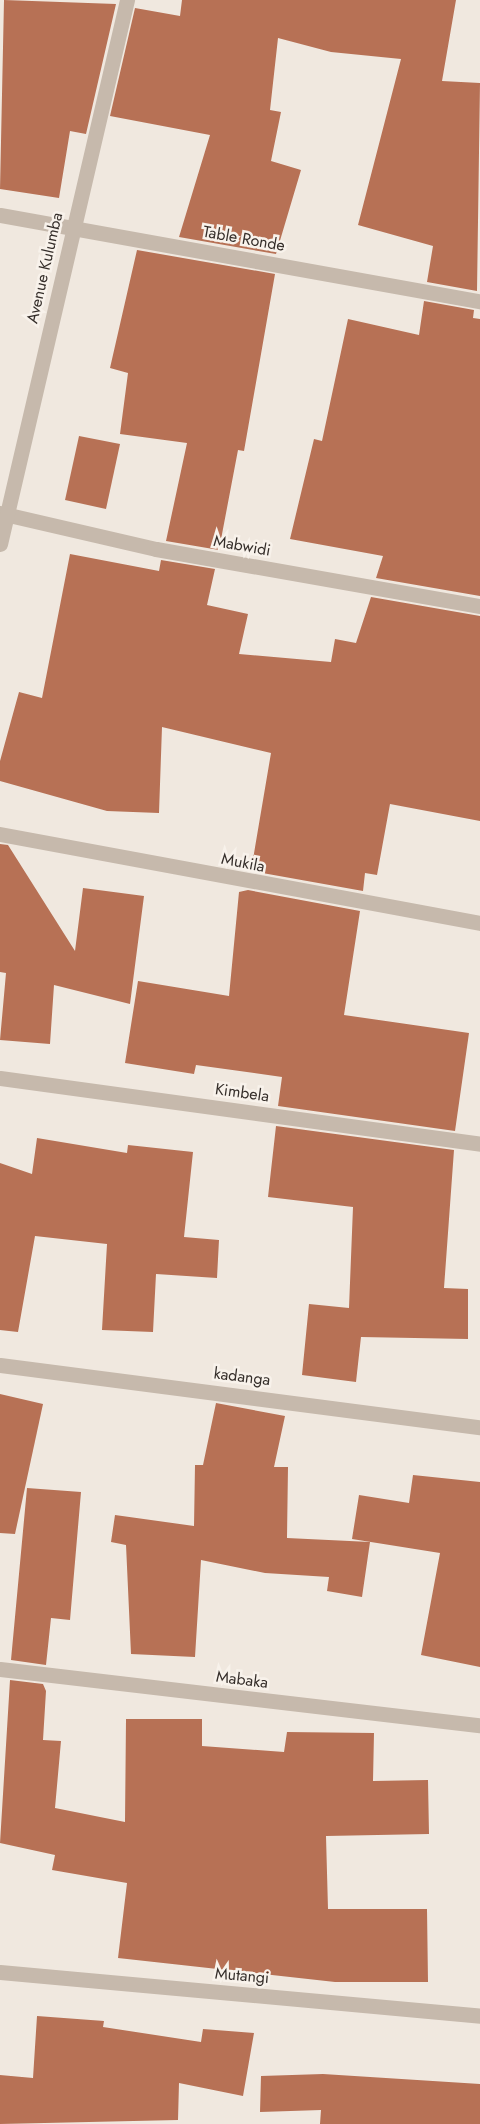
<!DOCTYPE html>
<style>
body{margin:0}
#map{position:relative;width:480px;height:2124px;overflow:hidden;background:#f0e8df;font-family:Jost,sans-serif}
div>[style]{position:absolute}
.building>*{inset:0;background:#b77155}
.minor>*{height:15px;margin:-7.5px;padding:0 7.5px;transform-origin:7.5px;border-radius:7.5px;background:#c6b9ac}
span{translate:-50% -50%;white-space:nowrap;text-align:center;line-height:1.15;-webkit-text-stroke:5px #f8f2eb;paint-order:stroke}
.street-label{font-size:16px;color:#352e2a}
</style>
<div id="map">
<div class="building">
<div style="clip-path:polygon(4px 0,116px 4px,86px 134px,70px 131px,59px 198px,0 189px)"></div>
<div style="clip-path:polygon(182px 0,456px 0,442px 81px,480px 83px,477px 291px,427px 282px,433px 246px,358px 225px,401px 59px,331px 52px,278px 38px,270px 110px,281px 112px,271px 161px,301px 170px,276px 254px,179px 237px,210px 135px,110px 116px,135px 8px,180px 16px)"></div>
<div style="clip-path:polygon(137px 250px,275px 274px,244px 451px,238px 450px,219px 550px,166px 541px,187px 443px,120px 434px,128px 373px,110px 368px)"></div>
<div style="clip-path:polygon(424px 301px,474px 310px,473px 318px,480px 319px,480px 596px,376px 578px,383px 556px,290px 539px,314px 439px,322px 441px,348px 319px,419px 335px)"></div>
<div style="clip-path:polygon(79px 436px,120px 444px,106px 509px,65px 500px)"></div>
<div style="clip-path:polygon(70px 554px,159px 571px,161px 560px,215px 569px,207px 605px,248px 614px,239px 654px,331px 662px,335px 639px,356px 643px,371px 597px,480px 616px,480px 821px,390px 804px,377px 875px,365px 873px,363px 891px,251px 871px,271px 753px,162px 727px,159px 813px,107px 811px,0 781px,0 761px,19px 692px,42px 698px)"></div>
<div style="clip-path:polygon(0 844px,8px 845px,75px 951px,83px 888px,144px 896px,130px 1004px,54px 985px,50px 1044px,0 1040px,6px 973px,0 972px)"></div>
<div style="clip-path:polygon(248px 890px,360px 911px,344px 1015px,469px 1033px,455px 1131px,278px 1106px,282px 1077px,196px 1065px,194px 1074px,125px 1063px,138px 981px,229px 996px,239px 892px)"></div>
<div style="clip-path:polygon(276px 1126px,454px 1150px,444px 1288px,468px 1289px,468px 1339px,361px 1337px,356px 1382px,302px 1375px,309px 1304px,349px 1308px,353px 1207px,268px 1197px)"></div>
<div style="clip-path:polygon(37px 1138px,127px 1153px,128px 1145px,193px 1152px,184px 1237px,219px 1240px,217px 1278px,156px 1274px,153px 1332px,102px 1330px,107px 1244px,35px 1236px,18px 1332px,0 1330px,0 1163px,32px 1174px)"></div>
<div style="clip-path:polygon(0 1394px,43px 1404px,15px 1534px,0 1533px)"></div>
<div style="clip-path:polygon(216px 1403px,285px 1416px,274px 1467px,288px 1467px,287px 1538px,370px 1542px,362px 1597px,327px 1591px,329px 1577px,265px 1573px,201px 1560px,195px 1657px,131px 1654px,126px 1545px,111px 1542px,115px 1515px,194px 1526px,195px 1465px,203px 1465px)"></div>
<div style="clip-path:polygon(413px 1475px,480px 1482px,480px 1667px,421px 1655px,440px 1553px,352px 1539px,359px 1495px,409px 1503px)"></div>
<div style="clip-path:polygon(27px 1488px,81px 1492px,70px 1620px,51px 1618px,46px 1665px,11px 1660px)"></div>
<div style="clip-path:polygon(10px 1680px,43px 1684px,46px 1691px,43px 1740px,61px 1741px,55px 1808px,125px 1822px,126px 1719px,202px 1719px,202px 1746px,284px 1752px,287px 1732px,374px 1733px,373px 1781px,428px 1780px,429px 1834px,326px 1836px,328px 1909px,427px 1909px,428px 1982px,335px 1982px,118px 1958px,127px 1883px,52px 1870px,55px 1855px,0 1843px)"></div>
<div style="clip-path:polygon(37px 2016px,104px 2021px,103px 2027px,201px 2042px,203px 2029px,254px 2033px,243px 2096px,179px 2083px,178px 2120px,0 2124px,0 2075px,33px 2078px)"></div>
<div style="clip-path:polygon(323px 2074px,480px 2084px,480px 2124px,320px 2124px,321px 2110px,260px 2112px,261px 2076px)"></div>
</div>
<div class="minor">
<div style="left:0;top:215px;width:488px;rotate:10.2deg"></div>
<div style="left:0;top:513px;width:160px;rotate:13deg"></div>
<div style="left:156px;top:549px;width:329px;rotate:10deg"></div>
<div style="left:0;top:544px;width:559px;rotate:-76.86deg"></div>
<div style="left:0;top:834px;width:488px;rotate:10.5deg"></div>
<div style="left:0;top:1078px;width:485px;rotate:7.8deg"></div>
<div style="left:0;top:1365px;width:484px;rotate:7.4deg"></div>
<div style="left:0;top:1669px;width:483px;rotate:6.7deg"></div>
<div style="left:0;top:1972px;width:482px;rotate:5.2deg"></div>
</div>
<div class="street-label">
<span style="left:244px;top:239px;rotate:10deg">Table Ronde</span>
<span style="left:45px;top:268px;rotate:-77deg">Avenue Kulumba</span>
<span style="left:242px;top:546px;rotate:10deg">Mabwidi</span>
<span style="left:243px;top:863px;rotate:11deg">Mukila</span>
<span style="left:242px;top:1093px;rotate:8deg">Kimbela</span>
<span style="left:242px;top:1377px;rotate:7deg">kadanga</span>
<span style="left:242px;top:1680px;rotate:7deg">Mabaka</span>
<span style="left:242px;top:1976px;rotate:5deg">Mutangi</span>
</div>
</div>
